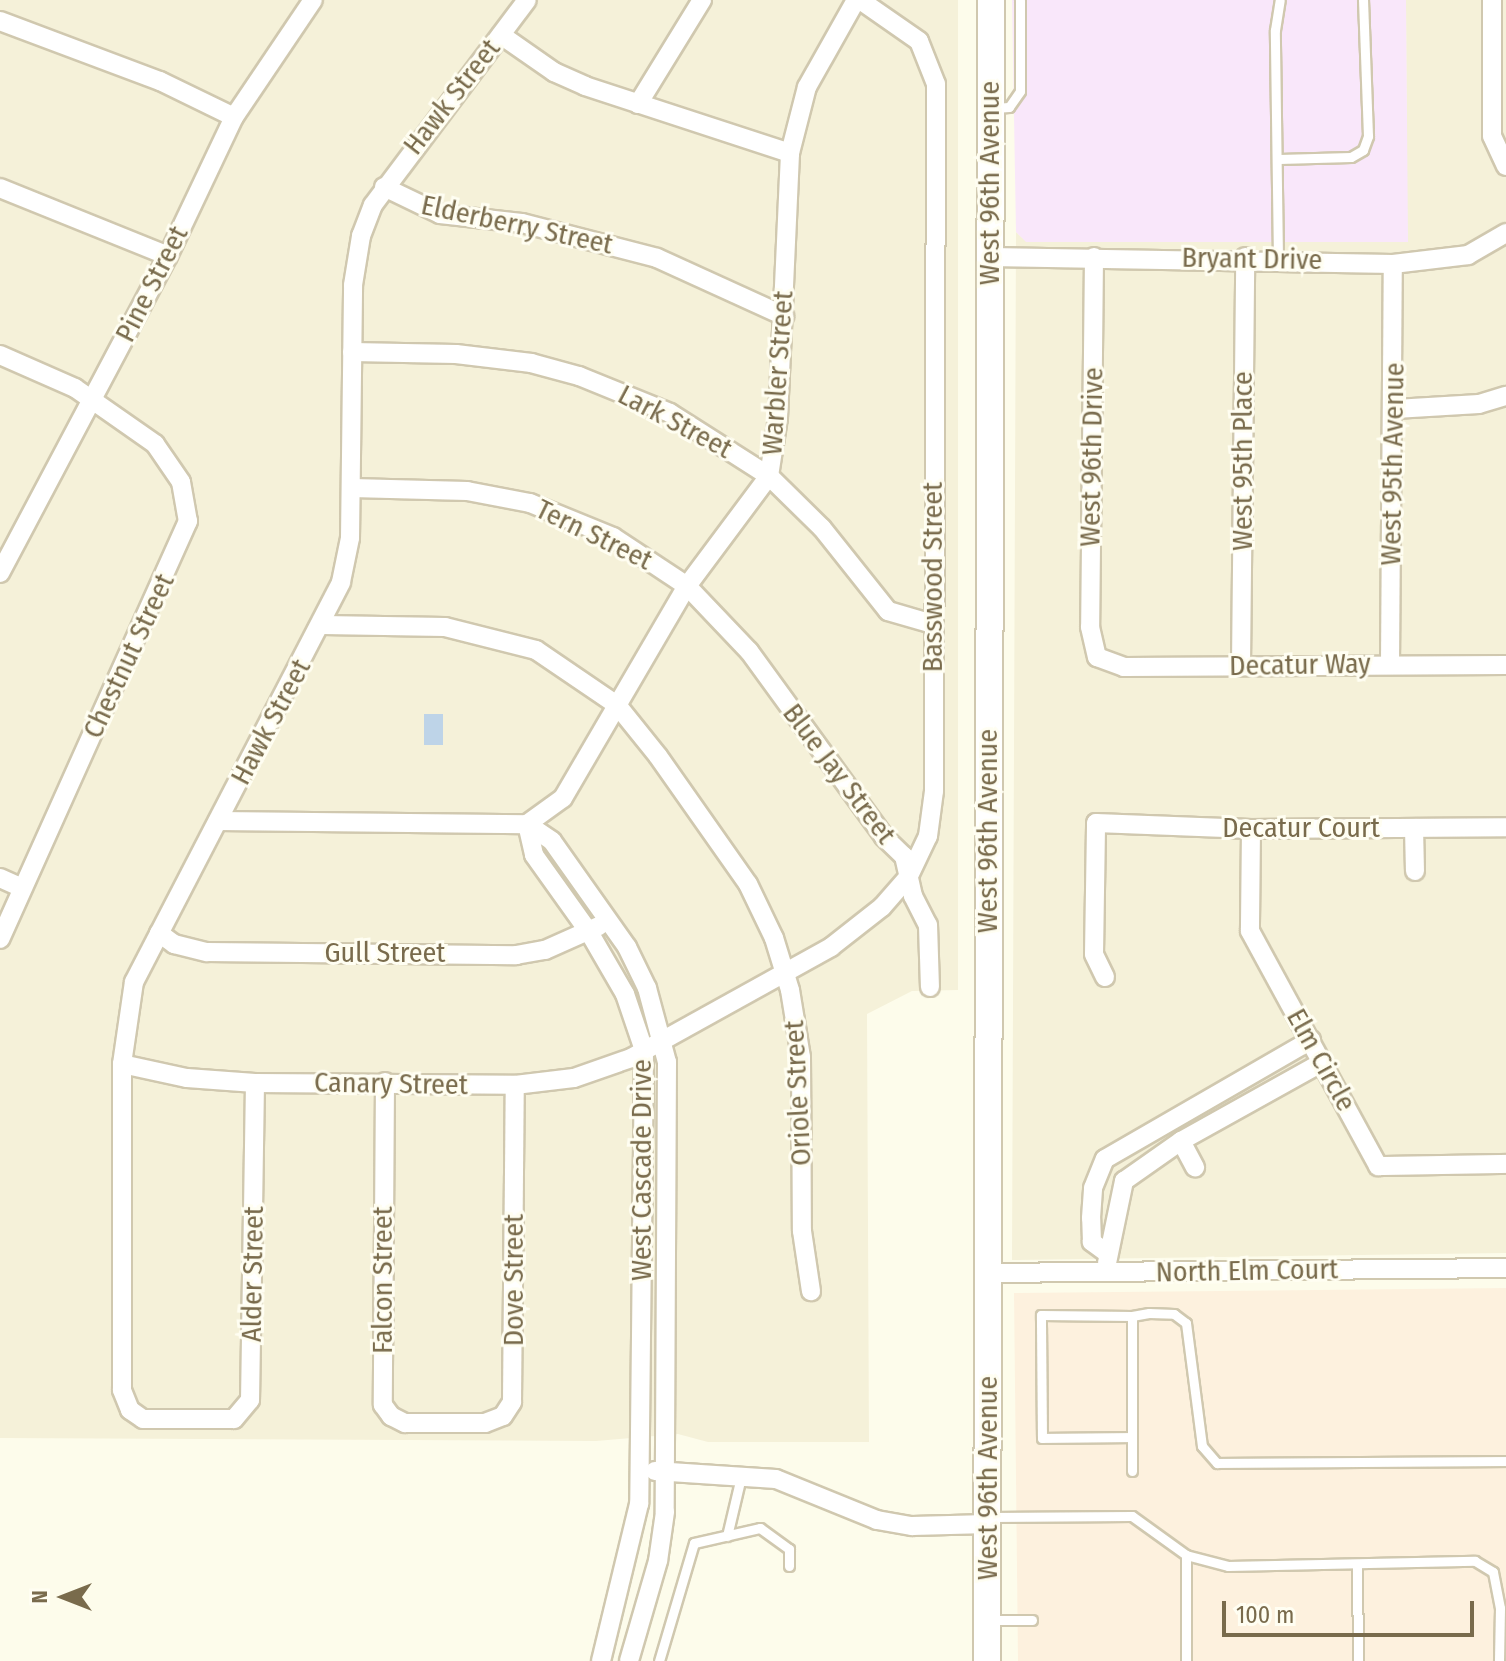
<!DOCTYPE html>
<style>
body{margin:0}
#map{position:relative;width:1506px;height:1661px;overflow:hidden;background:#fdfceb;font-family:"Fira Sans Condensed",sans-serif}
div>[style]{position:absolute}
.residential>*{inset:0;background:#f5f1d9}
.commercial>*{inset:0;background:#fdf1de}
.education>*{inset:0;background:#f9e7fa}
.water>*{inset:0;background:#bed4e8}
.roads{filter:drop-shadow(2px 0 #d0c8af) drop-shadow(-2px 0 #d0c8af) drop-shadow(0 2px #d0c8af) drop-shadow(0 -2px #d0c8af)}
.lane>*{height:9px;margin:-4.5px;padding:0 4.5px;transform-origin:4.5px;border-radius:4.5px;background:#fff}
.street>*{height:18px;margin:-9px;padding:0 9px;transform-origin:9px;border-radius:9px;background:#fff}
.secondary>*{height:26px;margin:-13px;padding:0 13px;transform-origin:13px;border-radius:13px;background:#fff}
span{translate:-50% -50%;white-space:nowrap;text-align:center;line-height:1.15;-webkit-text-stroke:6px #fffef2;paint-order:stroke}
.street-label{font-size:28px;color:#796b4c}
.north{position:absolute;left:24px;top:1557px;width:80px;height:80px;-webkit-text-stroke:6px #fffef2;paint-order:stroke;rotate:270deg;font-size:22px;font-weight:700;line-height:32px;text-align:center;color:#796b4c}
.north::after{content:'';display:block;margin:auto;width:28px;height:36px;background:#796b4c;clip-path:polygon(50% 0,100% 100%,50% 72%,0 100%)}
.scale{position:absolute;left:1222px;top:1601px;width:252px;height:36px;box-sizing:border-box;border:4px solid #796b4c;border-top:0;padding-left:10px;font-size:24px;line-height:28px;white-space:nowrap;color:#796b4c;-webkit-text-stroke:6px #fffef2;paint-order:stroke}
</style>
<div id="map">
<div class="residential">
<div style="clip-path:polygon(0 0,958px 0,958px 990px,912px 991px,867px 1014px,869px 1442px,708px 1442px,678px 1434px,596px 1441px,0 1438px)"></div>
<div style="clip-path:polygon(1406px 0,1506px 0,1506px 1253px,1012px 1260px,1016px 232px,1027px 242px,1407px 242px)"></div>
</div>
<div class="commercial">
<div style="clip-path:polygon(1506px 1288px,1506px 1661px,1018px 1661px,1014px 1293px)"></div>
</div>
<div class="education">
<div style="clip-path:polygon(1012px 0,1406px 0,1408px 242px,1026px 242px,1016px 232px)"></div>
</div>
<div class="water">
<div style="clip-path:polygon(424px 714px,443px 714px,443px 745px,424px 745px)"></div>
</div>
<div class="roads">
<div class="lane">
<div style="left:994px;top:108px;width:15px;rotate:-4deg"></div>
<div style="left:1009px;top:107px;width:19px;rotate:-55deg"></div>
<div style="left:1020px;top:91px;width:91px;rotate:-90deg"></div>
<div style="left:1279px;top:159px;width:72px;rotate:-1.6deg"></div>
<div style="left:1351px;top:157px;width:14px;rotate:-30deg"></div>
<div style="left:1363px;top:150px;width:15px;rotate:-70deg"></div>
<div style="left:1368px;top:136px;width:136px;rotate:-92.1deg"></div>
<div style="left:1278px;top:259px;width:229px;rotate:-90.8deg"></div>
<div style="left:1275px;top:30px;width:30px;rotate:-81deg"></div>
<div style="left:1132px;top:1437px;width:90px;rotate:179.4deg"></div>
<div style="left:1042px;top:1438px;width:123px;rotate:-90.5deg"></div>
<div style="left:1041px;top:1315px;width:91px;rotate:0.6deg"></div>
<div style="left:1132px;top:1471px;width:155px;rotate:-90deg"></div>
<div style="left:1132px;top:1316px;width:17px;rotate:-10deg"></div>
<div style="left:1149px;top:1313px;width:25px;rotate:2deg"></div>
<div style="left:1174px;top:1314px;width:15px;rotate:37deg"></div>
<div style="left:1186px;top:1323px;width:124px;rotate:82.6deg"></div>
<div style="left:1202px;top:1446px;width:23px;rotate:49deg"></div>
<div style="left:1217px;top:1463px;width:289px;rotate:-0.4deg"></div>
<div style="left:991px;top:1517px;width:141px;rotate:-0.4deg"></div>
<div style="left:1132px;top:1516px;width:67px;rotate:35.8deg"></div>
<div style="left:1186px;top:1555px;width:106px;rotate:90deg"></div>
<div style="left:727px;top:1536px;width:61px;rotate:-76.7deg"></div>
<div style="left:1186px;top:1555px;width:43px;rotate:14.7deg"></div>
<div style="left:1228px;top:1566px;width:247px;rotate:-1.2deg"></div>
<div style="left:1475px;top:1561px;width:21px;rotate:31deg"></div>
<div style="left:1493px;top:1572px;width:37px;rotate:79deg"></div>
<div style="left:1500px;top:1608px;width:53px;rotate:91.1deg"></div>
<div style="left:1357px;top:1566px;width:95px;rotate:89.4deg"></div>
<div style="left:991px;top:1620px;width:41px"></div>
<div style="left:659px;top:1661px;width:123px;rotate:-73.5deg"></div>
<div style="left:694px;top:1543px;width:68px;rotate:-12.8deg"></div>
<div style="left:760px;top:1528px;width:36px;rotate:36deg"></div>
<div style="left:789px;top:1549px;width:17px;rotate:90deg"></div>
</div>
<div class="street">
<div style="left:1492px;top:0;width:136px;rotate:90deg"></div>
<div style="left:1492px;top:136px;width:33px;rotate:65deg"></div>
<div style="left:0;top:21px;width:171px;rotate:20.6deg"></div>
<div style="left:160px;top:81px;width:82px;rotate:25.9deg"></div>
<div style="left:501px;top:35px;width:65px;rotate:34.9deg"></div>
<div style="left:554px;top:72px;width:34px;rotate:24deg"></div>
<div style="left:585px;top:86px;width:216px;rotate:18.1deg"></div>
<div style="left:638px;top:104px;width:122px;rotate:-58.4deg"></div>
<div style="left:384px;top:187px;width:62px;rotate:25.7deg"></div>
<div style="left:440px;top:214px;width:82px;rotate:6.3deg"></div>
<div style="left:522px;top:223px;width:139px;rotate:14.5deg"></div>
<div style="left:657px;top:258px;width:140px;rotate:24.5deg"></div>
<div style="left:0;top:188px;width:181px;rotate:22deg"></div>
<div style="left:990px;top:257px;width:403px;rotate:1deg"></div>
<div style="left:1393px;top:264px;width:76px;rotate:-6.8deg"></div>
<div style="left:1468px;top:255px;width:44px;rotate:-30.1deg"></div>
<div style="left:1094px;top:257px;width:370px;rotate:90.6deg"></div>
<div style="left:1090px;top:627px;width:31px;rotate:77deg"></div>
<div style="left:1097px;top:657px;width:29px;rotate:20deg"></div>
<div style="left:1124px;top:667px;width:382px;rotate:-0.3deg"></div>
<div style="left:352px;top:352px;width:104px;rotate:1.1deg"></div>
<div style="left:456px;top:354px;width:76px;rotate:6.8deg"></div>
<div style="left:531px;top:363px;width:50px;rotate:15.2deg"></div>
<div style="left:579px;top:376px;width:98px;rotate:22.1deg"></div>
<div style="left:670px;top:413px;width:117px;rotate:32.5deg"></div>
<div style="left:769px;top:476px;width:74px;rotate:44.5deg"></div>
<div style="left:822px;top:528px;width:106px;rotate:51.5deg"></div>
<div style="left:888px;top:611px;width:47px;rotate:16.1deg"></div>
<div style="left:0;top:355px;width:82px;rotate:23.7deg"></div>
<div style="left:75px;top:388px;width:98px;rotate:35deg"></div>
<div style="left:155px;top:444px;width:46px;rotate:55.6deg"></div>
<div style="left:181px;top:482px;width:40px;rotate:80deg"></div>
<div style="left:188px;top:521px;width:458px;rotate:114.2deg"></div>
<div style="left:1395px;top:409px;width:84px;rotate:-3.4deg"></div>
<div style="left:1479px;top:404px;width:28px;rotate:-17deg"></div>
<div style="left:352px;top:488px;width:115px;rotate:1.5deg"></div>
<div style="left:467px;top:491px;width:64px;rotate:10.8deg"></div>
<div style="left:530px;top:503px;width:90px;rotate:22.3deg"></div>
<div style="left:613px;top:537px;width:89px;rotate:33.5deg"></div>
<div style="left:687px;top:586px;width:90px;rotate:46.4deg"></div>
<div style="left:749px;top:651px;width:230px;rotate:54deg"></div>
<div style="left:884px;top:837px;width:28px;rotate:44deg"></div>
<div style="left:904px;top:856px;width:41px;rotate:77.3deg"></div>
<div style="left:913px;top:896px;width:33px;rotate:63deg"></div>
<div style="left:928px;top:925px;width:62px;rotate:88.2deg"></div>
<div style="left:0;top:573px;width:359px;rotate:-62.1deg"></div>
<div style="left:168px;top:256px;width:154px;rotate:-64.6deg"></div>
<div style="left:234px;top:117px;width:141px;rotate:-56deg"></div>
<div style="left:323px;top:625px;width:122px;rotate:0.9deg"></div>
<div style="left:445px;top:627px;width:94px;rotate:14.2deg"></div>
<div style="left:536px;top:650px;width:98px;rotate:34.2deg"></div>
<div style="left:617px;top:705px;width:65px;rotate:51.2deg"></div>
<div style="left:658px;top:756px;width:156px;rotate:54.9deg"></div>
<div style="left:748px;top:884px;width:60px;rotate:64.3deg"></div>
<div style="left:774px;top:938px;width:54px;rotate:72.9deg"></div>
<div style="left:790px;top:990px;width:68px;rotate:80.7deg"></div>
<div style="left:801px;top:1057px;width:174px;rotate:89.7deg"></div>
<div style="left:802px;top:1231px;width:61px;rotate:81.5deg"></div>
<div style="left:1390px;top:664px;width:400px;rotate:-89.6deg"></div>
<div style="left:1241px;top:665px;width:408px;rotate:-89.4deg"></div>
<div style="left:218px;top:821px;width:309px;rotate:0.6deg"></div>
<div style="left:527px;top:824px;width:44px;rotate:-35.8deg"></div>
<div style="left:563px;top:798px;width:246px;rotate:-59.7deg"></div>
<div style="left:687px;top:586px;width:137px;rotate:-53.3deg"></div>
<div style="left:769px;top:476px;width:59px;rotate:-81.2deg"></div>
<div style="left:778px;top:418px;width:265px;rotate:-87.4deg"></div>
<div style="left:790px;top:153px;width:68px;rotate:-75.6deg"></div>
<div style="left:807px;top:87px;width:100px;rotate:-60.6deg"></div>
<div style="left:527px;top:824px;width:30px;rotate:34deg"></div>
<div style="left:552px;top:841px;width:130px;rotate:54.7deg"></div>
<div style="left:627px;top:947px;width:46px;rotate:64deg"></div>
<div style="left:647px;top:988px;width:77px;rotate:74.9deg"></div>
<div style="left:667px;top:1062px;width:450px;rotate:90.3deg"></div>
<div style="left:665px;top:1512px;width:49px;rotate:98.1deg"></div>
<div style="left:658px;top:1561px;width:104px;rotate:106.2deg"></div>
<div style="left:527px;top:824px;width:32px;rotate:77deg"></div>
<div style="left:534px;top:855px;width:95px;rotate:54.5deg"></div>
<div style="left:589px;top:932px;width:72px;rotate:59.9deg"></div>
<div style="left:625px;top:994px;width:59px;rotate:71.3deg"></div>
<div style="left:644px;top:1050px;width:454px;rotate:90.6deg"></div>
<div style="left:639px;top:1504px;width:162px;rotate:103.6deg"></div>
<div style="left:1414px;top:828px;width:43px;rotate:88.7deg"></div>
<div style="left:1251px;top:829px;width:102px;rotate:90.6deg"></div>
<div style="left:1250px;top:931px;width:268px;rotate:61.4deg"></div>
<div style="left:1378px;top:1166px;width:128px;rotate:-0.9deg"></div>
<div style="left:0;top:878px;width:22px;rotate:24deg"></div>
<div style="left:159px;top:933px;width:19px;rotate:36deg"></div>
<div style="left:174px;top:944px;width:34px;rotate:14deg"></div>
<div style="left:207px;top:952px;width:309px;rotate:0.6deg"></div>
<div style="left:516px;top:955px;width:29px;rotate:-10deg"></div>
<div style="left:545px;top:950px;width:59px;rotate:-24deg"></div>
<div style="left:1105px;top:977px;width:25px;rotate:-116deg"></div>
<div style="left:1094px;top:954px;width:131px;rotate:-89.1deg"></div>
<div style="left:1096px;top:823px;width:155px;rotate:2.2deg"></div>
<div style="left:1251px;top:829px;width:255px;rotate:-0.4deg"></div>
<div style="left:122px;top:1064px;width:66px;rotate:12.2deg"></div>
<div style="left:187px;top:1078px;width:68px;rotate:4.2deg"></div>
<div style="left:255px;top:1083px;width:260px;rotate:0.4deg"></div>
<div style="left:515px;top:1085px;width:59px;rotate:-6.8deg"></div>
<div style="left:574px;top:1078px;width:60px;rotate:-19.3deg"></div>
<div style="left:631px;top:1058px;width:229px;rotate:-29deg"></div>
<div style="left:831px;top:947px;width:65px;rotate:-38.1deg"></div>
<div style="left:882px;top:907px;width:41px;rotate:-48.9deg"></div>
<div style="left:909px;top:876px;width:44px;rotate:-64.6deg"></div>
<div style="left:928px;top:836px;width:45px;rotate:-82.4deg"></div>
<div style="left:934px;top:791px;width:707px;rotate:-89.84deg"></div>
<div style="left:936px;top:84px;width:46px;rotate:-111.6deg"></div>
<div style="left:919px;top:41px;width:72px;rotate:-145.2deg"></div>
<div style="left:385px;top:1082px;width:323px;rotate:90.4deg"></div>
<div style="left:383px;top:1405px;width:14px;rotate:54deg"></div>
<div style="left:391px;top:1416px;width:16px;rotate:27deg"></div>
<div style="left:405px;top:1423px;width:80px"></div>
<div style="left:485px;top:1423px;width:19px;rotate:-21deg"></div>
<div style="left:503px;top:1416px;width:17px;rotate:-57deg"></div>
<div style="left:512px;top:1402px;width:317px;rotate:-89.5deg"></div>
<div style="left:255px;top:1083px;width:317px;rotate:90.9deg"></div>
<div style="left:250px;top:1400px;width:25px;rotate:130deg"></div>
<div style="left:234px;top:1419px;width:91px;rotate:180deg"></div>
<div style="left:143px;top:1419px;width:16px;rotate:-145deg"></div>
<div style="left:130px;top:1410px;width:22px;rotate:-112deg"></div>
<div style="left:122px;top:1390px;width:326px;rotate:-90deg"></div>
<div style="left:122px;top:1064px;width:83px;rotate:-81.7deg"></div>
<div style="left:134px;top:982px;width:450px;rotate:-62.6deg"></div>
<div style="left:341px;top:582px;width:45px;rotate:-78.4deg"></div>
<div style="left:350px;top:538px;width:253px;rotate:-89.3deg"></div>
<div style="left:353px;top:285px;width:50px;rotate:-80.7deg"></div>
<div style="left:361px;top:236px;width:33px;rotate:-69deg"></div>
<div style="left:373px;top:205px;width:256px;rotate:-53.1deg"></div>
<div style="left:1181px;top:1141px;width:30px;rotate:62deg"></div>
<div style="left:1107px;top:1253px;width:19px;rotate:-144deg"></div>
<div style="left:1092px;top:1242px;width:24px;rotate:-92deg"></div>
<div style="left:1091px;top:1218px;width:30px;rotate:-86deg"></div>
<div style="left:1093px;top:1188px;width:31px;rotate:-68deg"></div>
<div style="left:1105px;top:1159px;width:238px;rotate:-30deg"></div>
<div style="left:1107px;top:1263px;width:84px;rotate:-78.3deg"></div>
<div style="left:1124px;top:1181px;width:70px;rotate:-35.1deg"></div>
<div style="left:1181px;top:1141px;width:162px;rotate:-29.1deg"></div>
<div style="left:989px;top:1273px;width:517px;rotate:-0.55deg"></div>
<div style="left:655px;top:1471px;width:121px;rotate:3.8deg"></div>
<div style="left:776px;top:1479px;width:109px;rotate:22.1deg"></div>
<div style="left:877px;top:1520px;width:36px;rotate:10deg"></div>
<div style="left:912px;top:1526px;width:76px;rotate:-1.5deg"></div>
</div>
<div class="secondary">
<div style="left:987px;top:1661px;width:1661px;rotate:-89.86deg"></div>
</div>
</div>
<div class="street-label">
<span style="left:452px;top:97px;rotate:-52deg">Hawk Street</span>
<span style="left:990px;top:183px;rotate:-90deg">West 96th Avenue</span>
<span style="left:517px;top:225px;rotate:12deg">Elderberry Street</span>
<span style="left:1252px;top:259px;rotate:1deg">Bryant Drive</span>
<span style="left:152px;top:284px;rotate:-63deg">Pine Street</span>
<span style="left:778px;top:373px;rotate:-86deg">Warbler Street</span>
<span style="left:675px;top:422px;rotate:28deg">Lark Street</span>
<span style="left:1092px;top:457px;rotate:-89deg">West 96th Drive</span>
<span style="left:1243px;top:461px;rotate:-90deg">West 95th Place</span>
<span style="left:1393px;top:464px;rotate:-89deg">West 95th Avenue</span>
<span style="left:594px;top:535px;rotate:26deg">Tern Street</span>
<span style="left:933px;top:577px;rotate:-90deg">Basswood Street</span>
<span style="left:129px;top:656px;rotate:-65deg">Chestnut Street</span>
<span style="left:1300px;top:665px;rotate:-1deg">Decatur Way</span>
<span style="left:271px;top:722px;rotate:-62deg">Hawk Street</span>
<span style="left:839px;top:774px;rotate:53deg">Blue Jay Street</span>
<span style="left:1301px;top:828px">Decatur Court</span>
<span style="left:988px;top:831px;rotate:-90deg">West 96th Avenue</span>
<span style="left:385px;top:953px">Gull Street</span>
<span style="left:1321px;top:1060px;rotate:61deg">Elm Circle</span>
<span style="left:391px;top:1084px;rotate:1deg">Canary Street</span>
<span style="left:798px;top:1093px;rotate:-93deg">Oriole Street</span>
<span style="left:642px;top:1170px;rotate:-90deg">West Cascade Drive</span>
<span style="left:1247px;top:1271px;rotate:-1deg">North Elm Court</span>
<span style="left:253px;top:1274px;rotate:-89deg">Alder Street</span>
<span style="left:383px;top:1280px;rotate:-90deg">Falcon Street</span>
<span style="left:514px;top:1280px;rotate:-90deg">Dove Street</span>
<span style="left:988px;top:1478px;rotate:-90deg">West 96th Avenue</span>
</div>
<div class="north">N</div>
<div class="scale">100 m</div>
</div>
